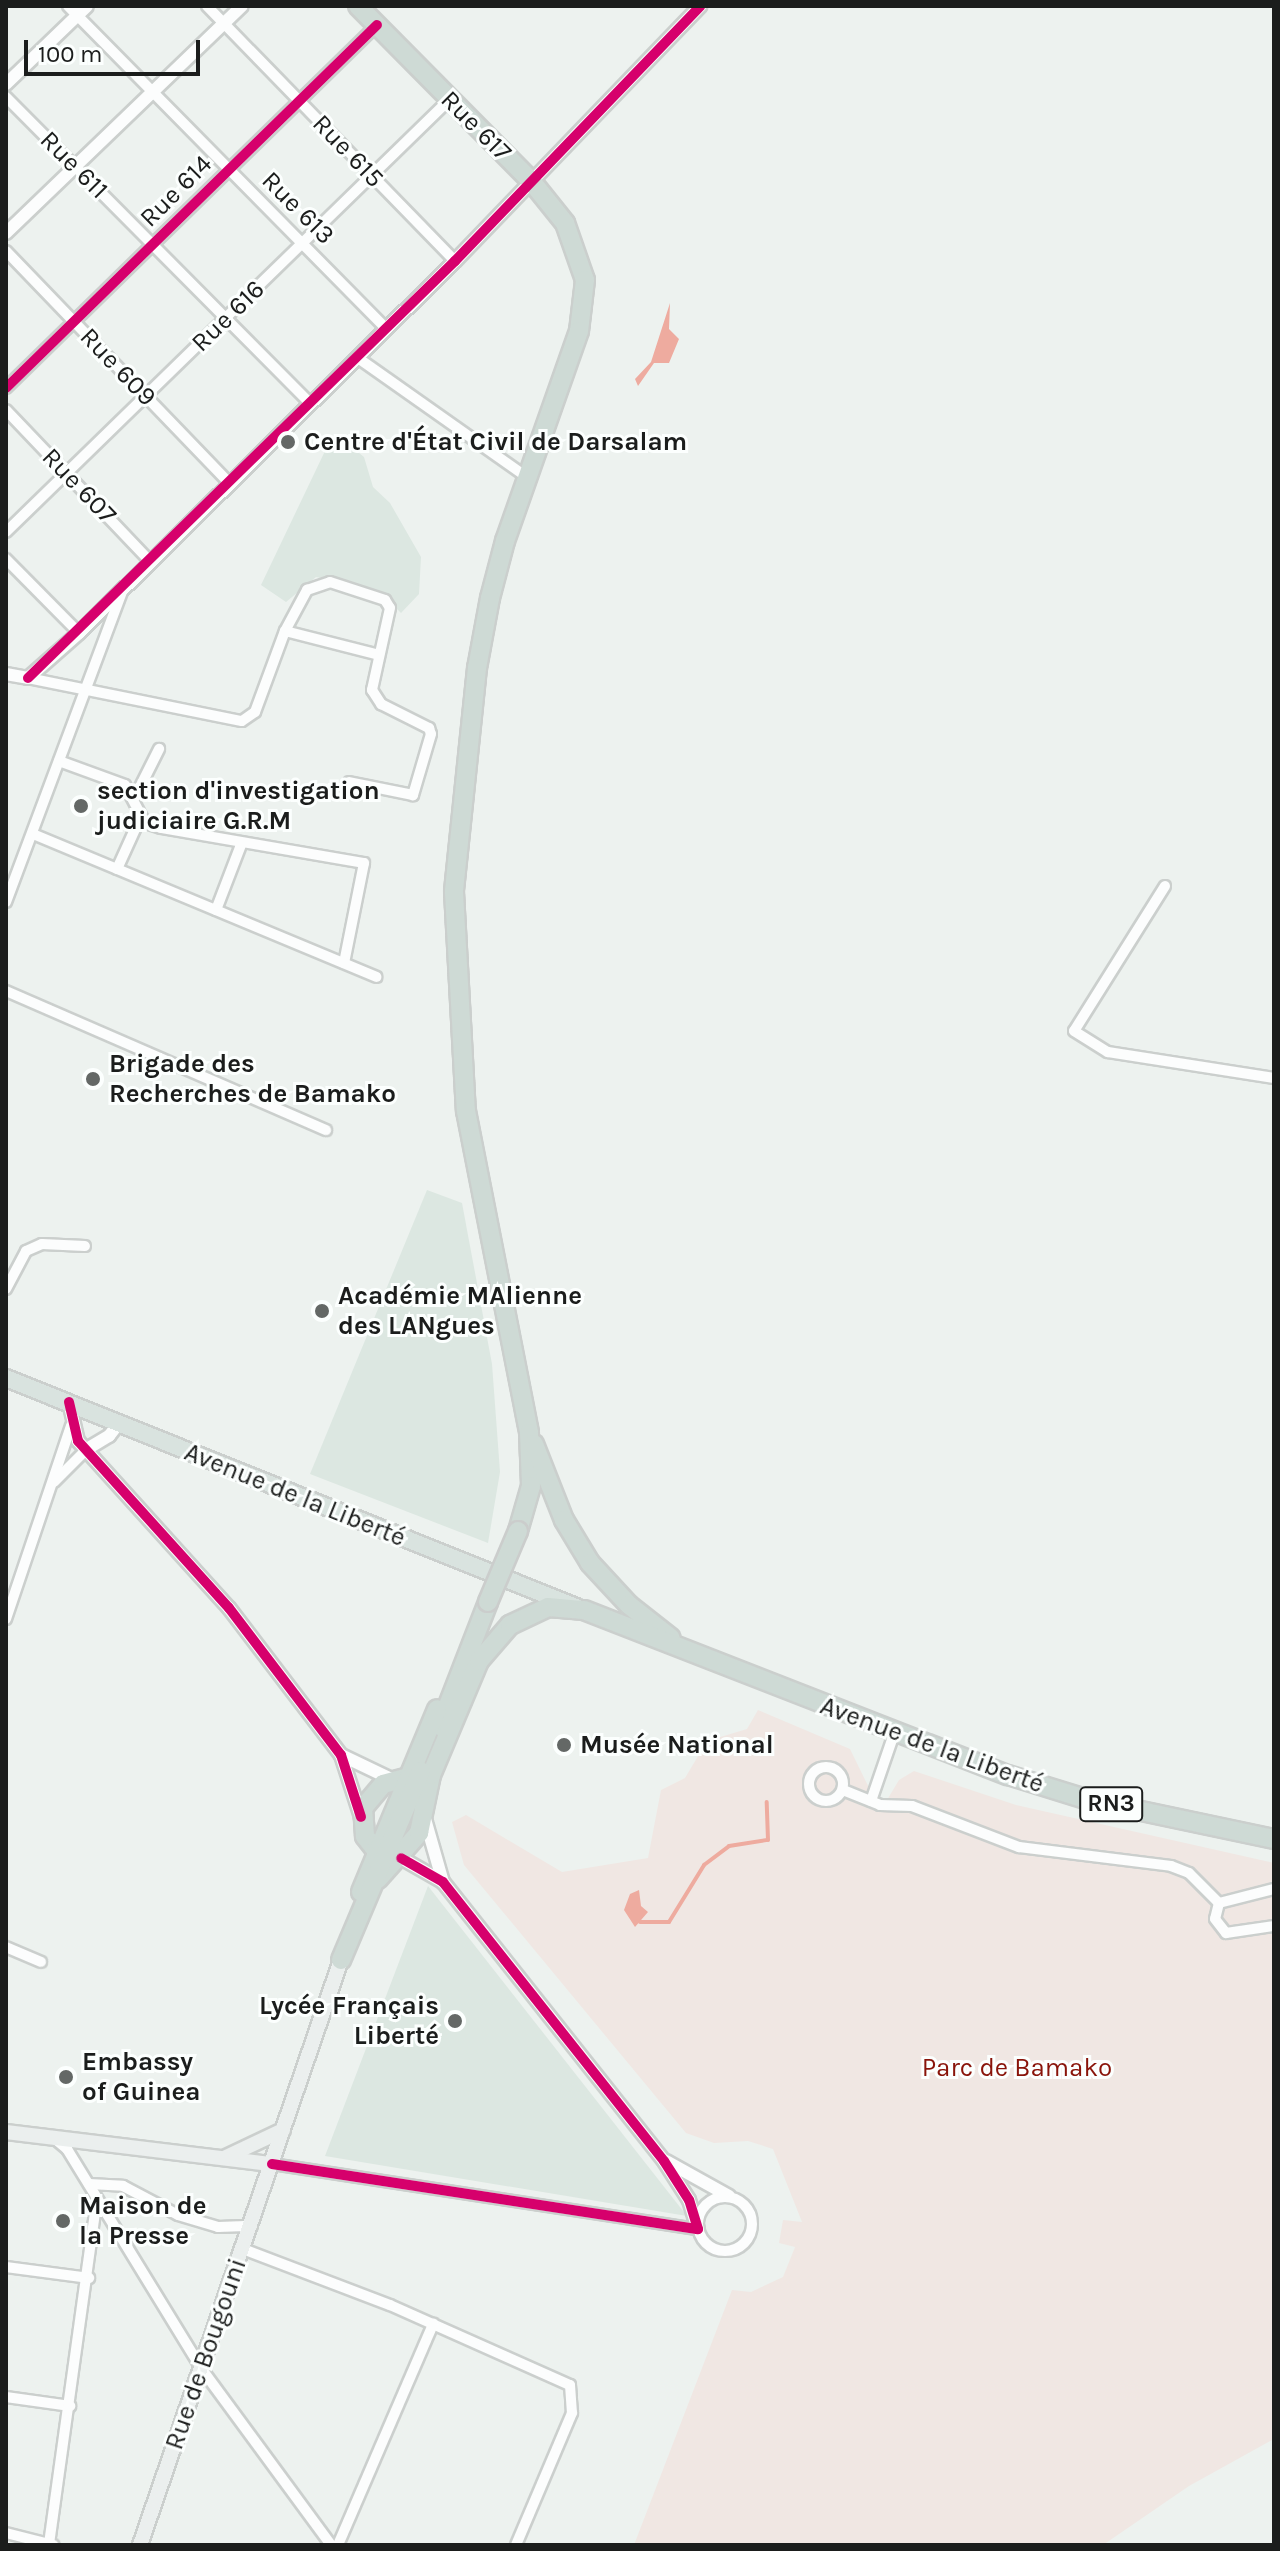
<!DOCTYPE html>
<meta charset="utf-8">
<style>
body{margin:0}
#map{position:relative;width:1280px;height:2551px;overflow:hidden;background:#edf2ef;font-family:Karla,sans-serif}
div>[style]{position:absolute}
.built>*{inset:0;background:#dce7e1}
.green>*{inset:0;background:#f0e7e3}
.water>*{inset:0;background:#eeab9f}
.stream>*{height:4px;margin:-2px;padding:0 2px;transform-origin:2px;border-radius:2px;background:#eeab9f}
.roads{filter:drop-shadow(2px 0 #cbcfcd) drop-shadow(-2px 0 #cbcfcd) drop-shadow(0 2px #cbcfcd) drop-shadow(0 -2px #cbcfcd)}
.minor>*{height:10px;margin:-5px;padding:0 5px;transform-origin:5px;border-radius:5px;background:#fcfdfd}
.minor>.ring{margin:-5px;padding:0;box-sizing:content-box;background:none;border:10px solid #fcfdfd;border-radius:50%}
.tertiary>*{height:12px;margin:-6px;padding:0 6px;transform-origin:6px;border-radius:6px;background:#fcfdfd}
.secondary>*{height:14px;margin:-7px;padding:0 7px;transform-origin:7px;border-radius:7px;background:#ebefee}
.primary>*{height:16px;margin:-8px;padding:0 8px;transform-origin:8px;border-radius:8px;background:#d9e3df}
.trunk>*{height:18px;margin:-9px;padding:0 9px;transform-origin:9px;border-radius:9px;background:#cedad5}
.bridges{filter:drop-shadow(2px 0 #cbcdcc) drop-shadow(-2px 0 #cbcdcc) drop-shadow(0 2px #cbcdcc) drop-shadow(0 -2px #cbcdcc)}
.trunk-bridge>*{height:18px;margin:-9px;padding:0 9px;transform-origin:9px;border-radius:9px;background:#cedad5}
.cycleway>*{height:10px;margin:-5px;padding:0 5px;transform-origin:5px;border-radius:5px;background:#d6006c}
.dots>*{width:22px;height:22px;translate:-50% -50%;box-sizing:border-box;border:4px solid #fcfffe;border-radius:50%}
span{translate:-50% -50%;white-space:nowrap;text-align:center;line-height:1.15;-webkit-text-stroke:6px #fcfffe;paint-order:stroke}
.shield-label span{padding:2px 6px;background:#fcfffe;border:2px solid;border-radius:6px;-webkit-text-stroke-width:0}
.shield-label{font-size:24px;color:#1b1d1c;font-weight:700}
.street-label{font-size:26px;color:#1b1d1c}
.poi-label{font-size:26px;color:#1b1d1c;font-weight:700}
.left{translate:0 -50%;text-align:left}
.right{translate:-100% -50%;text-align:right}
.park-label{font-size:26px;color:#89140a}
.frame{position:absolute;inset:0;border:8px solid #1b1d1c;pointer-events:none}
.scale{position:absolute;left:24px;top:40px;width:176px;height:36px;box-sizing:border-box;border:4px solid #1b1d1c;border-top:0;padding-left:10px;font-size:24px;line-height:28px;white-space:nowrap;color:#1b1d1c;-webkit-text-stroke:6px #fcfffe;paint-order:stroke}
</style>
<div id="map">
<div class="built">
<div style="clip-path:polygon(342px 439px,364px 457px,373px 487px,390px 503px,421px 557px,419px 594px,401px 613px,378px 590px,346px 583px,316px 577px,286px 602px,261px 585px,325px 451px)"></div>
<div style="clip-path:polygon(427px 1190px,462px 1203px,492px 1364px,500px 1472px,488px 1543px,310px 1474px)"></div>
<div style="clip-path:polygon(428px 1886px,687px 2216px,325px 2156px)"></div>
</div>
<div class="green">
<div style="clip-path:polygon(758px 1710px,850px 1749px,872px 1794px,887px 1800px,899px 1780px,914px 1771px,1016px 1805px,1274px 1863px,1274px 2439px,1189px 2486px,1103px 2545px,634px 2545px,732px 2290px,751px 2292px,783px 2277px,795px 2247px,779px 2243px,783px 2220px,802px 2222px,773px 2149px,748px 2141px,714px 2143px,686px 2133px,464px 1865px,452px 1822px,466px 1815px,562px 1872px,648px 1858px,661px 1790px,685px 1778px,707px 1741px,747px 1729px)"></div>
</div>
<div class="water">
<div style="clip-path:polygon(670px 303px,669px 329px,679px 339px,669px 363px,654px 363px,638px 386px,635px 379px,651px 362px)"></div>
<div style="clip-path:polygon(639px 1890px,641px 1906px,648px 1912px,635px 1927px,624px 1910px,630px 1894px)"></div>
</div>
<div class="stream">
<div style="left:640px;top:1922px;width:29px"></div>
<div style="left:669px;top:1922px;width:67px;rotate:-58.4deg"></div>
<div style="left:704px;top:1865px;width:31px;rotate:-37deg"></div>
<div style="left:729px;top:1846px;width:39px;rotate:-9deg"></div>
<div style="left:768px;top:1840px;width:38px;rotate:-92deg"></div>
</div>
<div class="roads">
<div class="minor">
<div style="left:68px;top:6px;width:454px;rotate:45.4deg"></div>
<div style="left:207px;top:6px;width:356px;rotate:45.8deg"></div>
<div style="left:6px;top:97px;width:433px;rotate:45.2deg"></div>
<div style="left:6px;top:251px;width:323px;rotate:46.1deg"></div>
<div style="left:358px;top:358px;width:208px;rotate:35.2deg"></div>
<div style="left:6px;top:388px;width:519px;rotate:-44.38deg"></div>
<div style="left:6px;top:410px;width:210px;rotate:46.4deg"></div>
<div style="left:6px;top:532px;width:620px;rotate:-44.28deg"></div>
<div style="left:6px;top:559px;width:104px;rotate:45.4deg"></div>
<div style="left:285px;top:631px;width:97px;rotate:14.3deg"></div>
<div style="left:28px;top:678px;width:218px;rotate:11.4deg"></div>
<div style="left:242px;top:721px;width:16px;rotate:-35deg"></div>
<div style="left:255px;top:712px;width:86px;rotate:-69.7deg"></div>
<div style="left:285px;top:631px;width:47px;rotate:-61.8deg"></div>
<div style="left:307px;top:590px;width:24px;rotate:-19deg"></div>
<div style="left:330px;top:582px;width:58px;rotate:18.1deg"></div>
<div style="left:385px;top:600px;width:9px;rotate:58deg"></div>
<div style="left:390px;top:608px;width:84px;rotate:102.4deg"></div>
<div style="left:372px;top:690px;width:17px;rotate:57deg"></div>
<div style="left:381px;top:704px;width:54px;rotate:26.6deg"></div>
<div style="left:429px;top:728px;width:6px;rotate:72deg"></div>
<div style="left:431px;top:734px;width:64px;rotate:106.4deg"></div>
<div style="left:413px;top:795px;width:65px;rotate:-168.5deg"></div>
<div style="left:59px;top:761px;width:70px;rotate:20deg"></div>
<div style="left:125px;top:785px;width:43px;rotate:62.2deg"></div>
<div style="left:145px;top:823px;width:17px;rotate:17deg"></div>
<div style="left:161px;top:828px;width:206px;rotate:9.8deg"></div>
<div style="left:364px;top:863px;width:102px;rotate:101.3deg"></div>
<div style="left:135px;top:797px;width:54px;rotate:-63.4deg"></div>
<div style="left:33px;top:834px;width:372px;rotate:22.6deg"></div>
<div style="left:117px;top:869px;width:58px;rotate:-65.6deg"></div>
<div style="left:1165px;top:886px;width:171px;rotate:122.1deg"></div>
<div style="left:1074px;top:1031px;width:40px;rotate:32deg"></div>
<div style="left:1108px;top:1052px;width:168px;rotate:8.9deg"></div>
<div style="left:6px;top:902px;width:331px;rotate:-69.5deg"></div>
<div style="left:216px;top:910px;width:70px;rotate:-69deg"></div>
<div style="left:6px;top:991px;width:349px;rotate:23.5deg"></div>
<div style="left:6px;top:1289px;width:43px;rotate:-62.2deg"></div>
<div style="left:26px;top:1251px;width:17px;rotate:-24deg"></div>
<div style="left:42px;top:1244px;width:43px;rotate:2.7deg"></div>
<div style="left:54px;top:1482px;width:47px;rotate:-45deg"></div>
<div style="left:6px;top:1619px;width:204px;rotate:-71.4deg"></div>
<div class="ring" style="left:809px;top:1767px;width:24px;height:24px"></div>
<div style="left:843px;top:1790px;width:40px;rotate:22deg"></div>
<div style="left:880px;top:1805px;width:32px;rotate:2deg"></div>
<div style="left:912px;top:1806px;width:115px;rotate:21deg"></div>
<div style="left:1019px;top:1847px;width:153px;rotate:7.1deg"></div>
<div style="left:1171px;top:1866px;width:19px;rotate:21deg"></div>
<div style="left:1189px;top:1873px;width:42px;rotate:45deg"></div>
<div style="left:871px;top:1801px;width:71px;rotate:-71.1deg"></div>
<div style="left:1219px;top:1903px;width:16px;rotate:104deg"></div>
<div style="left:1215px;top:1919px;width:18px;rotate:52deg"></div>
<div style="left:1226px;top:1933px;width:49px;rotate:-8.3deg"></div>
<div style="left:1219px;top:1903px;width:57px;rotate:-14.3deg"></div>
<div style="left:6px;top:1947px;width:38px;rotate:23deg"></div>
<div style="left:55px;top:2139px;width:16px;rotate:40deg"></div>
<div style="left:67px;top:2149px;width:257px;rotate:58.5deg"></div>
<div style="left:201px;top:2368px;width:220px;rotate:53.7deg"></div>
<div style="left:272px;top:2164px;width:431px;rotate:8.7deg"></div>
<div style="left:89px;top:2184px;width:34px;rotate:3deg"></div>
<div style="left:123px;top:2186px;width:62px;rotate:27.8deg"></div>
<div style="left:178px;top:2215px;width:42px;rotate:16.7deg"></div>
<div style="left:218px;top:2227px;width:34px;rotate:-2deg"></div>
<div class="ring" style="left:698px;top:2197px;width:44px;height:44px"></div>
<div style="left:243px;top:2249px;width:157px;rotate:20.9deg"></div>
<div style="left:390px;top:2305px;width:197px;rotate:24deg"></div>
<div style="left:570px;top:2385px;width:28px;rotate:86deg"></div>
<div style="left:572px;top:2413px;width:143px;rotate:113deg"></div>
<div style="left:6px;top:2267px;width:84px;rotate:7.5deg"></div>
<div style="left:6px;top:2397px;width:65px;rotate:8deg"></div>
<div style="left:6px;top:2533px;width:49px;rotate:14.3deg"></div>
<div style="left:49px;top:2544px;width:347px;rotate:-82.1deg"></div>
<div style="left:338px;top:2545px;width:241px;rotate:-66.7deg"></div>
</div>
<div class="tertiary">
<div style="left:6px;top:84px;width:112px;rotate:-43.9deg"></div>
<div style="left:6px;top:233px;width:327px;rotate:-43.9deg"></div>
<div style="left:6px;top:674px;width:22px;rotate:10deg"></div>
<div style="left:28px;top:678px;width:68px;rotate:-41.4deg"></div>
<div style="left:79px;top:633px;width:529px;rotate:-44.69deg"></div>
<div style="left:455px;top:261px;width:354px;rotate:-46.1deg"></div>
<div style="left:69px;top:1402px;width:40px;rotate:77deg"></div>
<div style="left:78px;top:1441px;width:225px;rotate:47.9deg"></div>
<div style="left:229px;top:1608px;width:185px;rotate:52.7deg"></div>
<div style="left:341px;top:1755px;width:65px;rotate:72.1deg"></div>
<div style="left:87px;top:1449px;width:26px;rotate:-31deg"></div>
<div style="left:109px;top:1436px;width:15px;rotate:-53deg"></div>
<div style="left:341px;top:1755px;width:55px;rotate:25.6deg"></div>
<div style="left:425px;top:1819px;width:66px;rotate:74.1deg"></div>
<div style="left:401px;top:1858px;width:48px;rotate:29.7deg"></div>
<div style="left:443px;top:1882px;width:356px;rotate:51.6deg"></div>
<div style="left:664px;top:2161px;width:46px;rotate:57.3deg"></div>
<div style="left:689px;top:2200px;width:30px;rotate:73deg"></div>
<div style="left:666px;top:2161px;width:72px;rotate:29.1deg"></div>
</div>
<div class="secondary">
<div style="left:6px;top:2132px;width:268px;rotate:6.9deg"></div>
<div style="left:226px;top:2157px;width:63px;rotate:-25.3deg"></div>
<div style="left:140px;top:2545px;width:619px;rotate:-71.04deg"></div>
</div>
<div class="primary">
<div style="left:6px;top:1378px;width:614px;rotate:21.89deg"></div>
</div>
<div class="trunk">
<div style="left:358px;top:6px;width:247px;rotate:45.3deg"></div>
<div style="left:532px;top:182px;width:53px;rotate:51.2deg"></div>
<div style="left:565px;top:223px;width:60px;rotate:70.7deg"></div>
<div style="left:585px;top:280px;width:51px;rotate:96.7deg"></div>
<div style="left:579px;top:331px;width:223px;rotate:109.4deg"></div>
<div style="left:505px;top:541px;width:59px;rotate:104.7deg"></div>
<div style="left:490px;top:598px;width:71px;rotate:100.5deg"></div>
<div style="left:477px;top:668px;width:225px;rotate:95.9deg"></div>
<div style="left:454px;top:892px;width:219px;rotate:86.9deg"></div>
<div style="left:466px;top:1111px;width:328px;rotate:78.9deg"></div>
<div style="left:529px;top:1433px;width:53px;rotate:87.8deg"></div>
<div style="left:531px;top:1486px;width:47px;rotate:106.1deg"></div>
<div style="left:534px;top:1444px;width:82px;rotate:68.5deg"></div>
<div style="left:564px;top:1520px;width:50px;rotate:58.8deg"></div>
<div style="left:590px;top:1563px;width:57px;rotate:47.1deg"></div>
<div style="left:629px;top:1605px;width:53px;rotate:38.2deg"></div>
<div style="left:440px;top:1726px;width:133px;rotate:-68.8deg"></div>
<div style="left:382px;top:1858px;width:28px;rotate:-128deg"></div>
<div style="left:365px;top:1836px;width:28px;rotate:-94deg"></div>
<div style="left:363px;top:1808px;width:31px;rotate:-50deg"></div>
<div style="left:383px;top:1784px;width:24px;rotate:-15deg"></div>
<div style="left:378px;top:1879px;width:62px;rotate:-48.3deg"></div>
<div style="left:419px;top:1833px;width:59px;rotate:-78.3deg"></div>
<div style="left:431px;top:1775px;width:124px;rotate:-67.2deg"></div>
<div style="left:479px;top:1661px;width:48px;rotate:-49.3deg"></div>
<div style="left:510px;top:1625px;width:42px;rotate:-25.3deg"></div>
<div style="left:548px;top:1607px;width:36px;rotate:5deg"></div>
<div style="left:584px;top:1610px;width:455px;rotate:21.3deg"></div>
<div style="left:1008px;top:1775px;width:85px;rotate:17.2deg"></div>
<div style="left:1089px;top:1800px;width:189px;rotate:11.9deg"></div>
<div style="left:361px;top:1892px;width:198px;rotate:-67.4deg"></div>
<div style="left:341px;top:1960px;width:205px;rotate:-67.1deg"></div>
</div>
</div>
<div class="bridges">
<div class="trunk-bridge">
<div style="left:488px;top:1602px;width:77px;rotate:-67.1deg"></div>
</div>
</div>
<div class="cycleway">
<div style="left:6px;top:388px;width:519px;rotate:-44.38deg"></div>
<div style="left:28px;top:678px;width:597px;rotate:-44.32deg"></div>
<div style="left:455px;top:261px;width:354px;rotate:-46.1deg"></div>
<div style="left:69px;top:1402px;width:40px;rotate:77deg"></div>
<div style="left:78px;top:1441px;width:225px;rotate:47.9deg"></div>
<div style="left:229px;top:1608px;width:185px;rotate:52.7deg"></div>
<div style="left:341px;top:1755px;width:65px;rotate:72.1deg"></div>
<div style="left:272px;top:2164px;width:431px;rotate:8.7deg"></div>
<div style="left:698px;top:2229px;width:30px;rotate:-107deg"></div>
<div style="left:689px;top:2200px;width:46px;rotate:-122.7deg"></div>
<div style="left:664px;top:2161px;width:356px;rotate:-128.4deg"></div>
<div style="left:443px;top:1882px;width:48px;rotate:-150.3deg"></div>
</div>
<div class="dots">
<div style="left:288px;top:442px;background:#646866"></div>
<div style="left:81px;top:806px;background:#646866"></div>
<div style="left:93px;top:1079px;background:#646866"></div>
<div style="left:322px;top:1311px;background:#646866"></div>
<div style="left:564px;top:1745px;background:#646866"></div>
<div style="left:455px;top:2021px;background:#646866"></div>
<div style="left:66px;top:2077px;background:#646866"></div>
<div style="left:63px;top:2221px;background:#646866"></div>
</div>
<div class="shield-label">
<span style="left:1111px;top:1804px">RN3</span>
</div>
<div class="street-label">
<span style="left:476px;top:126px;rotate:45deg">Rue 617</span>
<span style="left:348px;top:151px;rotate:46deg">Rue 615</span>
<span style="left:74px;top:165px;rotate:45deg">Rue 611</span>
<span style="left:176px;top:191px;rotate:-45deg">Rue 614</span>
<span style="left:298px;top:208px;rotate:45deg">Rue 613</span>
<span style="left:228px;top:316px;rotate:-44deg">Rue 616</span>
<span style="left:118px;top:367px;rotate:46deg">Rue 609</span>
<span style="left:79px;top:486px;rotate:46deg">Rue 607</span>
<span style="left:295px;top:1495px;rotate:22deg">Avenue de la Liberté</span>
<span style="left:932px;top:1745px;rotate:20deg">Avenue de la Liberté</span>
<span style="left:206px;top:2354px;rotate:-71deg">Rue de Bougouni</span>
</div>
<div class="poi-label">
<span class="left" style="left:304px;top:442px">Centre d'État Civil de Darsalam</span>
<span class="left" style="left:97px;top:806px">section d'investigation<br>judiciaire G.R.M</span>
<span class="left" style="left:109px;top:1079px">Brigade des<br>Recherches de Bamako</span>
<span class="left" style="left:338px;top:1311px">Académie MAlienne<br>des LANgues</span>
<span class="left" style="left:580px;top:1745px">Musée National</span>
<span class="right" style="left:439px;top:2021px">Lycée Français<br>Liberté</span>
<span class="left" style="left:82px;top:2077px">Embassy<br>of Guinea</span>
<span class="left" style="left:79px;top:2221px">Maison de<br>la Presse</span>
</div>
<div class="park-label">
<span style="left:1017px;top:2068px">Parc de Bamako</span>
</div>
<div class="frame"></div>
<div class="scale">100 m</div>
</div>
